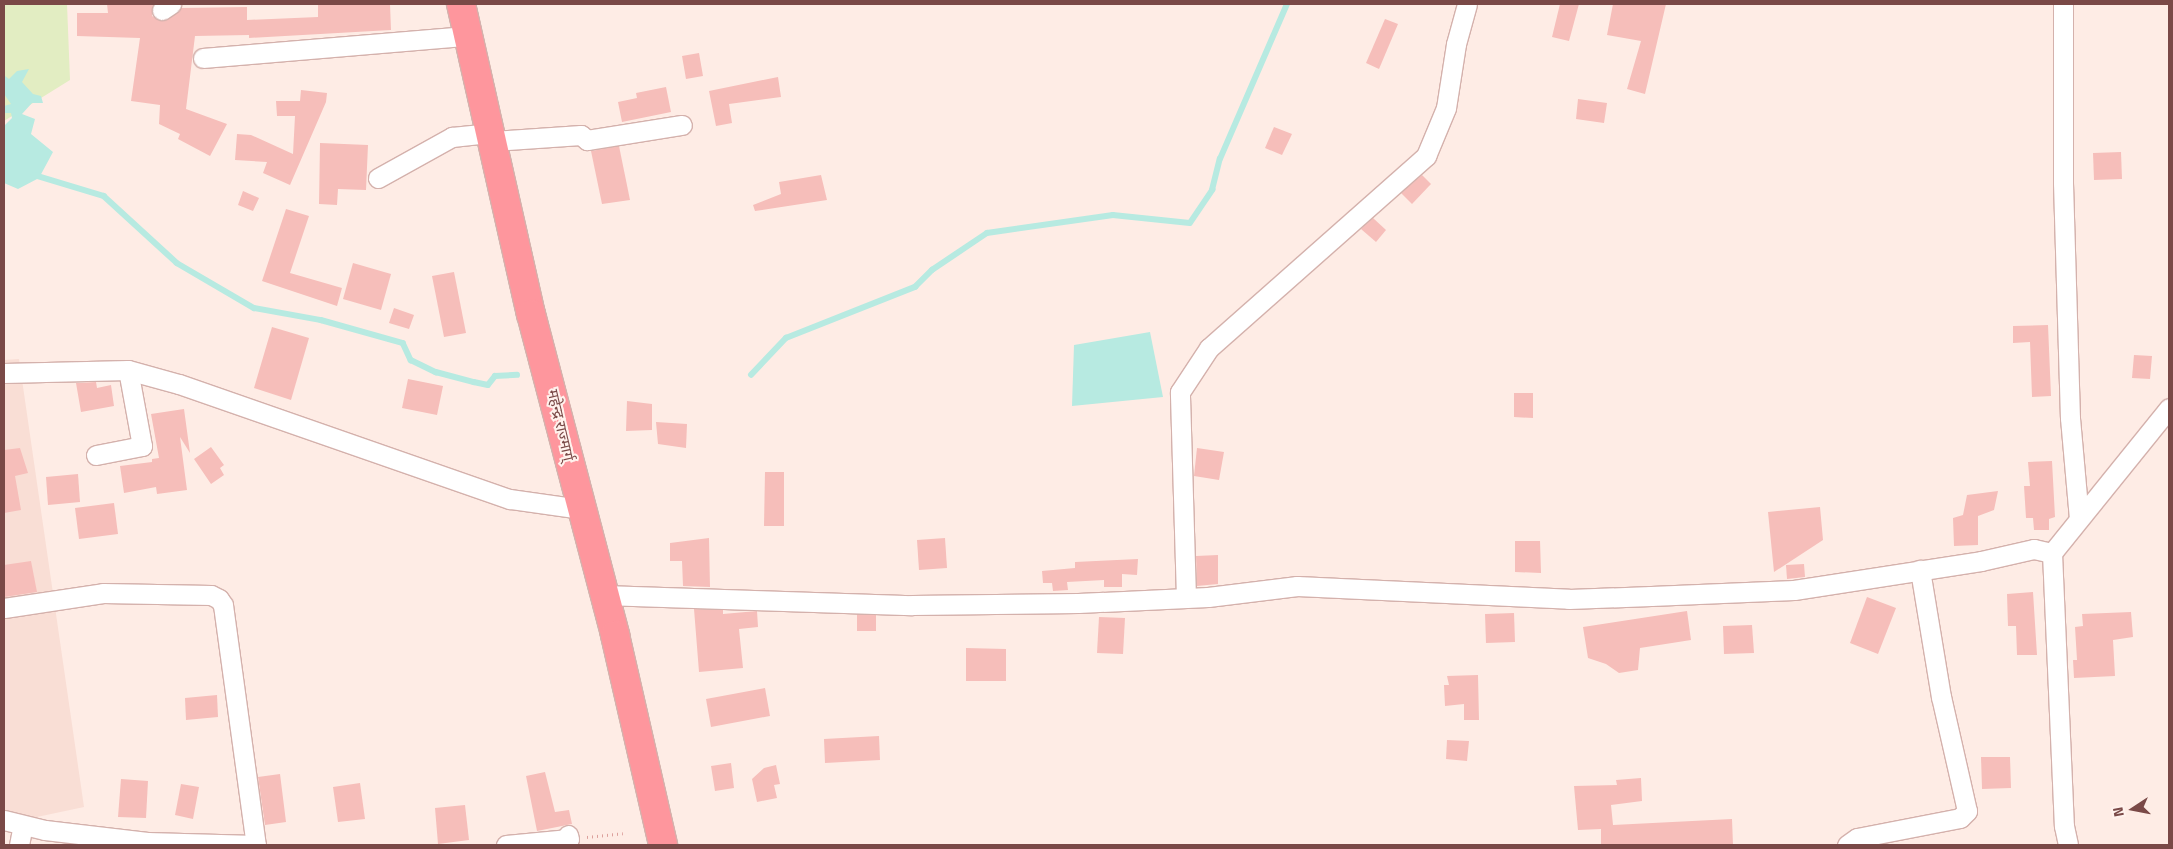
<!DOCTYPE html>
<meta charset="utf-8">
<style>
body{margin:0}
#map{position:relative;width:2173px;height:849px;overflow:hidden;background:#feece5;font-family:"Titillium Web","Noto Sans Devanagari",sans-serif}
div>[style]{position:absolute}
.residential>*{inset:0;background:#f9ded5}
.green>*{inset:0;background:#e2edc2}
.water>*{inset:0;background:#b7eae1}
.stream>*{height:5.5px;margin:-2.75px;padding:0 2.75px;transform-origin:2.75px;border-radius:2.75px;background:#b7eae1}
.building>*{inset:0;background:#f6beba}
.path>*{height:3px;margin-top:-1.5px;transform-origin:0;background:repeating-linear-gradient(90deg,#dca09c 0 1px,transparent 0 5px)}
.roads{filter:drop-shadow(1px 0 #d4b1ac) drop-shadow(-1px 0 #d4b1ac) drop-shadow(0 1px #d4b1ac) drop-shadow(0 -1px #d4b1ac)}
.minor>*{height:19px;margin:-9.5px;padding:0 9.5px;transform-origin:9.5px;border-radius:9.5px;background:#fff}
.highway>*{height:28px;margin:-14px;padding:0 14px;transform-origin:14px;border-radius:14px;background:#fe969d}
span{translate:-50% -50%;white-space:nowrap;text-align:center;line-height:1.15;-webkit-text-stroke:4px #fff2ed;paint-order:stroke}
.street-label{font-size:15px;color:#7a4947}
.frame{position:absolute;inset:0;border:5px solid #7a4947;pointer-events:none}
.north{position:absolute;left:2108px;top:784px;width:50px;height:50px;-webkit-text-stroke:4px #fff2ed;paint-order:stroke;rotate:259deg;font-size:14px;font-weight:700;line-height:20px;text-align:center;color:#7a4947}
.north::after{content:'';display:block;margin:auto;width:18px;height:22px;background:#7a4947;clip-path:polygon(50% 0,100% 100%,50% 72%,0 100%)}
</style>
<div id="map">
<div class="residential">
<div style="clip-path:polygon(19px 359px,84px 807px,4px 824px,4px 360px)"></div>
</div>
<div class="green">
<div style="clip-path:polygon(4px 4px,67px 4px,70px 80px,4px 121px)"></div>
</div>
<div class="water">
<div style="clip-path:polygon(4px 64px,5px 76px,9px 79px,17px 71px,29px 69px,22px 82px,33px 94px,41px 96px,43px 103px,32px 103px,22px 114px,35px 119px,31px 134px,53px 152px,39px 178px,18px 189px,4px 183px,4px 126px,12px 118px,11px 113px,4px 113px,4px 106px,11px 104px,4px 94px)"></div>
<div style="clip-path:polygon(1150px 332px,1163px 397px,1072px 406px,1074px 345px)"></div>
</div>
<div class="stream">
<div style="left:34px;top:175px;width:73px;rotate:16.7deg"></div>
<div style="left:104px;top:196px;width:99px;rotate:42.5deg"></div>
<div style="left:177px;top:263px;width:89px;rotate:30.3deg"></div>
<div style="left:254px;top:308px;width:68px;rotate:10.2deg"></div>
<div style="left:321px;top:320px;width:85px;rotate:15.7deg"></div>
<div style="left:403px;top:343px;width:19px;rotate:65deg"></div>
<div style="left:411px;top:360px;width:28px;rotate:26deg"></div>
<div style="left:436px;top:372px;width:39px;rotate:15deg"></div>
<div style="left:474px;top:382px;width:14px;rotate:12deg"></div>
<div style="left:488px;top:385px;width:11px;rotate:-52deg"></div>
<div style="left:495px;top:376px;width:22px;rotate:-3deg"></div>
<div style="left:751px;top:375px;width:51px;rotate:-46.6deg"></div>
<div style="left:786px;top:338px;width:139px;rotate:-21.6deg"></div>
<div style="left:915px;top:287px;width:24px;rotate:-45deg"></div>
<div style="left:932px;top:270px;width:66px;rotate:-33.9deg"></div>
<div style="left:987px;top:233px;width:127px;rotate:-8.1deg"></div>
<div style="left:1113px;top:215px;width:77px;rotate:5.9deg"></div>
<div style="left:1190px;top:223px;width:40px;rotate:-56deg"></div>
<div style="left:1212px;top:190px;width:32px;rotate:-76deg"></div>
<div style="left:1220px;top:159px;width:169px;rotate:-66.6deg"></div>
</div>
<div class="building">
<div style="clip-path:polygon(107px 4px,153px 4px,152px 16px,162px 21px,181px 8px,247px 7px,247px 20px,318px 17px,318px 4px,390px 4px,391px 30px,249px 38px,249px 35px,195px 36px,186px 109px,227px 124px,210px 156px,178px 139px,180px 134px,159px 124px,160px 105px,131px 101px,140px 38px,77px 36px,77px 13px,108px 13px)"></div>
<div style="clip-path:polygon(1560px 4px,1579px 4px,1569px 41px,1552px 37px)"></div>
<div style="clip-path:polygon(1613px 4px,1666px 4px,1645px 94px,1627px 89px,1641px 41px,1607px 35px)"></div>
<div style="clip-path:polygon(1385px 19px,1398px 24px,1379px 69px,1366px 63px)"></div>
<div style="clip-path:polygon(699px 53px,703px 76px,686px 79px,682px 56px)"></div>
<div style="clip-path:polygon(778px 77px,781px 97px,729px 104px,732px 123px,716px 126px,709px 91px)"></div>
<div style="clip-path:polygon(666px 87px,671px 112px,622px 122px,618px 102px,637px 98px,636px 93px)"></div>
<div style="clip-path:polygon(301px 90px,327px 93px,326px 102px,290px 185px,263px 173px,267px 162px,235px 160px,237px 134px,251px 135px,293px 154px,295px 116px,277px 116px,276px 101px,300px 101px)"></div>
<div style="clip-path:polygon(1578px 99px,1607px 103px,1604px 123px,1576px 119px)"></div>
<div style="clip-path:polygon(1274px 127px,1292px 134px,1282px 155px,1265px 148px)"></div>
<div style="clip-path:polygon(320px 143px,368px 145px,366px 190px,338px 189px,337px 205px,319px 204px)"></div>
<div style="clip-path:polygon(619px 146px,630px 200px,602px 204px,591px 151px)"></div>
<div style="clip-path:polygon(2121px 152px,2122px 179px,2094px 180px,2093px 153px)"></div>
<div style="clip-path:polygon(821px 175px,827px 200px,755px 211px,753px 205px,781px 194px,779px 182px)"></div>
<div style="clip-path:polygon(1422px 175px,1431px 184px,1412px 204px,1401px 193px)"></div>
<div style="clip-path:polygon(243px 191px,259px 198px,253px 211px,238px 205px)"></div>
<div style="clip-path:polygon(286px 209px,309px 216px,290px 273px,342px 288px,337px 306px,262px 281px)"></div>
<div style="clip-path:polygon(1373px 218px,1386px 230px,1376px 242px,1361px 229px)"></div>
<div style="clip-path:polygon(353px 263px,391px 274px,381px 310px,343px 299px)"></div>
<div style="clip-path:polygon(454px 272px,466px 333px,444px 337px,432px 276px)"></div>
<div style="clip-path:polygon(394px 308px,414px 315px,409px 329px,389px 323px)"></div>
<div style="clip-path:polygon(2048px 325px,2051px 396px,2032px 397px,2030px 342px,2013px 343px,2013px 326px)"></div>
<div style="clip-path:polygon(272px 327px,309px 338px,291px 400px,254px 388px)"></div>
<div style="clip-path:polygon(2134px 355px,2152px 356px,2150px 379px,2132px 378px)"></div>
<div style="clip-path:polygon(408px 379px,443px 386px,437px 415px,402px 408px)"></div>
<div style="clip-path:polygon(96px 382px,97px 388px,111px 385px,114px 406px,81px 412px,76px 383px)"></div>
<div style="clip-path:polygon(1514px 393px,1533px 393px,1533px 418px,1514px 417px)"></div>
<div style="clip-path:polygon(627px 401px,652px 404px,652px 430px,626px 431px)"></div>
<div style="clip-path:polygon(184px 409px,190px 453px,180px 437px,187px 490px,157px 494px,156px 487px,124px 493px,120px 466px,152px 462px,152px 459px,159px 458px,151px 414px)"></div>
<div style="clip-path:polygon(656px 422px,687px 424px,686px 448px,658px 444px)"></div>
<div style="clip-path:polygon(211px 447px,224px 465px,220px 468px,224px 475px,211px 484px,194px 459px)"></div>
<div style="clip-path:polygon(20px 448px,28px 473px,15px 476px,21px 510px,4px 513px,4px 450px)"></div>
<div style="clip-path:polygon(1197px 448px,1224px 452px,1219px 480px,1194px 476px)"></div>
<div style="clip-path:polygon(2052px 461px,2055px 517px,2049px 519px,2049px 530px,2034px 530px,2033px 518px,2026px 518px,2024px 486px,2030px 486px,2028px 462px)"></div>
<div style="clip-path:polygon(765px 472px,784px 472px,784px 526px,764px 526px)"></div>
<div style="clip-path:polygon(78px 474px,80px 502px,48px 505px,46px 477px)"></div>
<div style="clip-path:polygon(1998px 491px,1994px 510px,1978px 516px,1978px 545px,1954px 546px,1953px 518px,1963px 515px,1967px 495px)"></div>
<div style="clip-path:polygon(114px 503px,118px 534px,79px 539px,75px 508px)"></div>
<div style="clip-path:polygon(1820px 507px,1823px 540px,1774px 572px,1768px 512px)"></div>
<div style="clip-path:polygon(709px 538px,710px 587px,683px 586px,682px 561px,670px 561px,670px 543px)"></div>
<div style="clip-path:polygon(945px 538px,947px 568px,919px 570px,917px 540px)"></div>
<div style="clip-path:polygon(1515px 541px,1540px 541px,1541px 573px,1515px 572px)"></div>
<div style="clip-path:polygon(1218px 555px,1218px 584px,1197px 586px,1196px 556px)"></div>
<div style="clip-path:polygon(1138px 559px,1137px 575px,1122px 574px,1122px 587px,1104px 587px,1104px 580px,1067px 582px,1068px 590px,1053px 591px,1052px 583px,1043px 583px,1042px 571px,1075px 568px,1075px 562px)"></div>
<div style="clip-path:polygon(31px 561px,37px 592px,4px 597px,4px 565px)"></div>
<div style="clip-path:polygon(1804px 564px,1805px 577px,1787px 579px,1786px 565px)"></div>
<div style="clip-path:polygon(2033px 592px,2037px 655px,2017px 655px,2016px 626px,2008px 626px,2007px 594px)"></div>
<div style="clip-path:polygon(1867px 597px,1896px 608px,1878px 654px,1850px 643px)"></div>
<div style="clip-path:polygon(694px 609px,723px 610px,723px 614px,757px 611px,758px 627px,739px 629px,743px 668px,699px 672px)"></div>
<div style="clip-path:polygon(1687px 611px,1691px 640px,1640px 648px,1638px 670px,1619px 673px,1606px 664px,1588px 658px,1583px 627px)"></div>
<div style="clip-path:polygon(2131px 612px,2133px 637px,2113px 640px,2115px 676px,2074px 678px,2073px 660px,2077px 660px,2075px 627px,2083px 626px,2082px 614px)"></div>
<div style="clip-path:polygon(1514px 613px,1515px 642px,1486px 643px,1485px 614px)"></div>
<div style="clip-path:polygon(857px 614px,876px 615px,876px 631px,857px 631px)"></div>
<div style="clip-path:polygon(1099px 617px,1125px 618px,1123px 654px,1097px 653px)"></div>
<div style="clip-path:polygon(1752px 625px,1754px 653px,1724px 654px,1723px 626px)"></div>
<div style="clip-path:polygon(966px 648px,1006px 649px,1006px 681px,966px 681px)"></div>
<div style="clip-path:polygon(1478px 675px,1479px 720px,1464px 720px,1464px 704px,1445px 706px,1444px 685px,1449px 685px,1447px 676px)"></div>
<div style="clip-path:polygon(765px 688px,770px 716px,711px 727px,706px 699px)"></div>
<div style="clip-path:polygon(217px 695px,218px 717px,186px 720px,185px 698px)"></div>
<div style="clip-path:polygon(879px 736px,880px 760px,825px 763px,824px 739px)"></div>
<div style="clip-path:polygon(1447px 740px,1469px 741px,1467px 761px,1446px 759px)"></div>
<div style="clip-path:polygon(1981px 757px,2010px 757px,2011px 788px,1982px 789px)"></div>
<div style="clip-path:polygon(731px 763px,734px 788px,715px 791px,711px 766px)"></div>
<div style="clip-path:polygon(776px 765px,780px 784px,774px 785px,777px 798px,757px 802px,752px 779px,764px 768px)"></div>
<div style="clip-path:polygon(545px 772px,555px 812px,569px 810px,572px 824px,537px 831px,526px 776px)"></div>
<div style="clip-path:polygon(280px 774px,286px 822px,265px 825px,258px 777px)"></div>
<div style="clip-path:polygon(1641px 778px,1642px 801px,1611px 805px,1613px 825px,1732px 819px,1733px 845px,1601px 845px,1601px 829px,1578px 830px,1574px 786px,1617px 785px,1616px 780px)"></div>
<div style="clip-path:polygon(121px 779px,148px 781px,146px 818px,118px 817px)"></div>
<div style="clip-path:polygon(360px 783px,365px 819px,338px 822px,333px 787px)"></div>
<div style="clip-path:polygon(181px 784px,199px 787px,193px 819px,175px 815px)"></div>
<div style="clip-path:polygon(465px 805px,469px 840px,438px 844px,435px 808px)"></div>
</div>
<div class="path">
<div style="left:587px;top:837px;width:36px;rotate:-6deg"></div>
</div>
<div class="roads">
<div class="minor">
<div style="left:2063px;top:4px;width:179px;rotate:90deg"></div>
<div style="left:2063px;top:183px;width:235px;rotate:88.3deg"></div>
<div style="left:2070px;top:418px;width:100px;rotate:84.9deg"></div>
<div style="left:162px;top:10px;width:11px;rotate:-34deg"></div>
<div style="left:203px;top:58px;width:264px;rotate:-4.8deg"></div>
<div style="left:493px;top:141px;width:88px;rotate:-3.9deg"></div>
<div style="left:581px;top:135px;width:8px;rotate:40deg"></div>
<div style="left:587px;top:140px;width:96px;rotate:-9deg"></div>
<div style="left:378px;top:178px;width:85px;rotate:-29deg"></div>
<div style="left:452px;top:137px;width:39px;rotate:-6deg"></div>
<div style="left:4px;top:373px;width:124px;rotate:-1.4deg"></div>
<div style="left:128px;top:370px;width:53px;rotate:15.4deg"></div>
<div style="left:179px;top:384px;width:350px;rotate:19.2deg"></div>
<div style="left:510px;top:499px;width:72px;rotate:8deg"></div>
<div style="left:96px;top:455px;width:47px;rotate:-11.1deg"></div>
<div style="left:142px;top:446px;width:77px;rotate:-100.4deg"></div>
<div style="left:2052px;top:553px;width:186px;rotate:-51.1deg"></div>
<div style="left:603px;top:595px;width:309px;rotate:1.9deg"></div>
<div style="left:912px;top:605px;width:166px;rotate:-0.7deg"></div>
<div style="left:1078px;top:603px;width:130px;rotate:-2.6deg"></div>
<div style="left:1208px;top:597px;width:90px;rotate:-7deg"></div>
<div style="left:1297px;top:586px;width:272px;rotate:2.7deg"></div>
<div style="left:1569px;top:599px;width:82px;rotate:-2.1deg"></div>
<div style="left:1651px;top:596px;width:143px;rotate:-2.4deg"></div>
<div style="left:1794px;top:590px;width:189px;rotate:-8.8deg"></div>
<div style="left:1981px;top:561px;width:54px;rotate:-12.8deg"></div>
<div style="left:2034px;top:549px;width:18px;rotate:13deg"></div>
<div style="left:2052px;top:553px;width:273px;rotate:87.5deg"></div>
<div style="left:2064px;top:826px;width:19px;rotate:78deg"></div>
<div style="left:1186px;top:598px;width:206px;rotate:-91.7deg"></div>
<div style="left:1180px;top:392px;width:53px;rotate:-56.6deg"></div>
<div style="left:1209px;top:348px;width:290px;rotate:-41.5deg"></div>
<div style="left:1426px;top:156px;width:52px;rotate:-67.4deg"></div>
<div style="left:1446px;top:108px;width:65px;rotate:-81.1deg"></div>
<div style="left:1456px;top:44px;width:41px;rotate:-74.6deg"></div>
<div style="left:4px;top:608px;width:100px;rotate:-8.6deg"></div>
<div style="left:103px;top:593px;width:108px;rotate:1.1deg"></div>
<div style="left:211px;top:595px;width:9px;rotate:27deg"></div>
<div style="left:219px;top:599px;width:7px;rotate:56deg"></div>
<div style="left:223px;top:605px;width:242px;rotate:82.2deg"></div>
<div style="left:4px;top:820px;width:42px;rotate:13.7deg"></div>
<div style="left:45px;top:830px;width:103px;rotate:6.7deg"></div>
<div style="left:147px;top:842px;width:109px;rotate:1.6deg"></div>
<div style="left:19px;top:845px;width:20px;rotate:-79deg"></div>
<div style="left:506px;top:845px;width:63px;rotate:-5.4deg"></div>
<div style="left:569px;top:839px;width:4px;rotate:-104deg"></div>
<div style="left:1847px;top:845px;width:12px;rotate:-35deg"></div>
<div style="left:1857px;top:838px;width:105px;rotate:-11deg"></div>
<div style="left:1960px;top:818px;width:10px;rotate:-45deg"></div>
<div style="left:1967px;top:811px;width:117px;rotate:-102.8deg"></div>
<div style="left:1941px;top:697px;width:129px;rotate:-99.4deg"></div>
</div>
<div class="highway">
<div style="left:461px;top:4px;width:318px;rotate:77.3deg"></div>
<div style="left:531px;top:314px;width:332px;rotate:75.3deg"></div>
<div style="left:615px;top:635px;width:215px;rotate:77.1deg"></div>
</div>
</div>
<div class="street-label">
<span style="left:561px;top:425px;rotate:77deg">महेन्द्र राज्मार्ग्</span>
</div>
<div class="frame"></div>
<div class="north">N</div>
</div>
